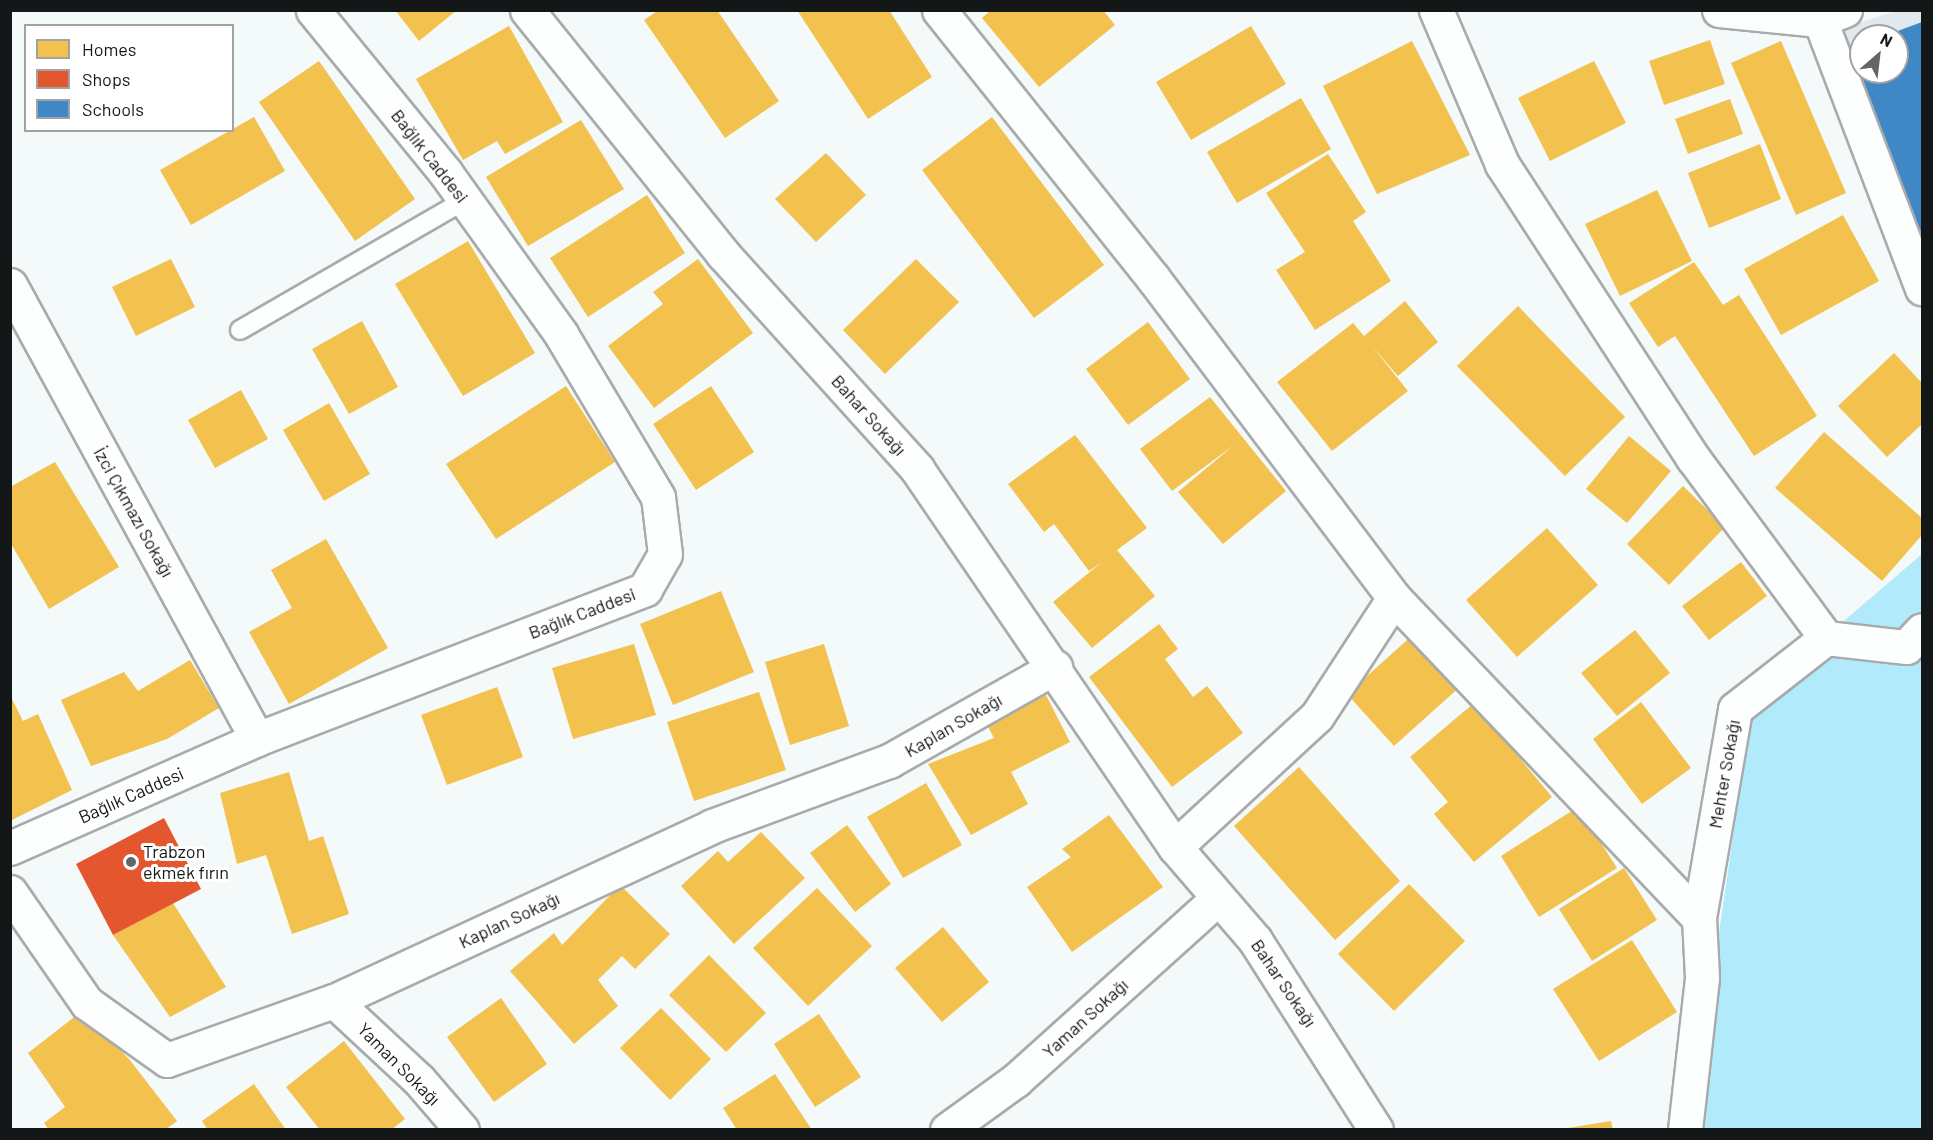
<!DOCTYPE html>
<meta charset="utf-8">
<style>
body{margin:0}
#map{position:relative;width:1933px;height:1140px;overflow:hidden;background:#f4f9fa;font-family:Barlow,sans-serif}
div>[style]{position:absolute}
.built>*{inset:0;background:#e0eaee}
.green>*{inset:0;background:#b1eafb}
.homes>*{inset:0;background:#f2c14e}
.shops>*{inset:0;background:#e4572e}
.schools>*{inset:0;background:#3f88c5}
.roads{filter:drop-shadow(2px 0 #a8abac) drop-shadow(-2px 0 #a8abac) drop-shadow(0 2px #a8abac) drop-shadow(0 -2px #a8abac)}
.service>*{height:18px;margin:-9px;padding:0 9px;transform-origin:9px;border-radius:9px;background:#fdfefe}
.minor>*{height:33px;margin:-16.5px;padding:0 16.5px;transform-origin:16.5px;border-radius:16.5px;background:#fdfefe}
.tertiary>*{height:33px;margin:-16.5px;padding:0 16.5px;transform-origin:16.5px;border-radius:16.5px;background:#fdfefe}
.dots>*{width:16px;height:16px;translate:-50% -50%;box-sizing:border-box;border:3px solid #fff;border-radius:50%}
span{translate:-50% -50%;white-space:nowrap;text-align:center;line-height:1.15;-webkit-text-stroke:6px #fff;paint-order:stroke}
.street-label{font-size:18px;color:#141718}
.poi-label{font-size:18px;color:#141718}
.left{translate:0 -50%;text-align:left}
.frame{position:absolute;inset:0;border:12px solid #141718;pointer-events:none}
.legend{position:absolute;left:24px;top:24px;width:210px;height:108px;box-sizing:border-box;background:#fff;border:2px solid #a1a2a3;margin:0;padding:8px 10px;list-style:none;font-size:18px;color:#141718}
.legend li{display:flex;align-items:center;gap:12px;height:30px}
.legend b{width:30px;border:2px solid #a1a2a3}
.north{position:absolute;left:1849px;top:24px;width:60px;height:60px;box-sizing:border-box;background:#fff;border:2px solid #a1a2a3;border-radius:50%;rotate:28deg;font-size:16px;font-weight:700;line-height:24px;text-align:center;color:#141718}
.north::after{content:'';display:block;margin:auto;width:21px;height:27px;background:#626667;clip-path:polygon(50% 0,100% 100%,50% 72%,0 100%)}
</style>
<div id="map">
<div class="built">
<div style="clip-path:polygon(evenodd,1896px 11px,1922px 11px,1922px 247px,1833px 31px,1896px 11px,1861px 36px,1897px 36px,1897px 72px,1861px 72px,1861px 36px)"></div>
</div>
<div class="green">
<div style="clip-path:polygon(1922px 554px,1922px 1129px,1679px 1130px,1719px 933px,1753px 699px)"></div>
</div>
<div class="homes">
<div style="clip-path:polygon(395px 10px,457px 10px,419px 41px)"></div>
<div style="clip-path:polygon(659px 10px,717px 10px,779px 101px,725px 138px,644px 20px)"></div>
<div style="clip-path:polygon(797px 10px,889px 10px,932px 77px,868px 119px)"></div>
<div style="clip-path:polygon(991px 10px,1103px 10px,1115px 25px,1039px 87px,982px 18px)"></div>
<div style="clip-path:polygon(509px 26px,563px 122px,505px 154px,497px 141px,463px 160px,416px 79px)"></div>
<div style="clip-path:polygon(1251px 26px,1286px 84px,1191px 140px,1156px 82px)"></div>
<div style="clip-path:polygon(1710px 40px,1725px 84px,1664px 105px,1649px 61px)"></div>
<div style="clip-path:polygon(1412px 41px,1470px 155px,1377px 194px,1323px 86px)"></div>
<div style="clip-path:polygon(1781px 41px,1846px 193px,1796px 215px,1731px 63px)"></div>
<div style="clip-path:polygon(319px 61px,415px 199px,355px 241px,259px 102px)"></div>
<div style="clip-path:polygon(1594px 61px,1626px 123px,1550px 161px,1518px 98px)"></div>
<div style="clip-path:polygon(1301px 98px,1331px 149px,1237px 203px,1207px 152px)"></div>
<div style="clip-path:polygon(1730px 99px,1743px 134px,1688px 154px,1675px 119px)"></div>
<div style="clip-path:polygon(254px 117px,285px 171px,191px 225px,160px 170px)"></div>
<div style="clip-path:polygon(992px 117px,1104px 265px,1034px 318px,922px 170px)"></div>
<div style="clip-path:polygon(581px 120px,624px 189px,528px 246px,486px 177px)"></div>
<div style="clip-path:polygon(1760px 144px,1781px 199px,1709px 228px,1688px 173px)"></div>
<div style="clip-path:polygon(826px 153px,866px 195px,816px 242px,775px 199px)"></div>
<div style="clip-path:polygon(1328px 154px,1366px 212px,1353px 221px,1391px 281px,1315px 330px,1276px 270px,1305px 252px,1266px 193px)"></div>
<div style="clip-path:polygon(1657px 190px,1692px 261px,1620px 296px,1585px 224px)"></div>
<div style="clip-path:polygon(647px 195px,685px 253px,588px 317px,550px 258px)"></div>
<div style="clip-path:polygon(1843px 215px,1879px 281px,1781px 335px,1744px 269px)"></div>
<div style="clip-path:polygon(468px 241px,535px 353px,463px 396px,395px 284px)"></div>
<div style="clip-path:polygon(171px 259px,195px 307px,136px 336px,112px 287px)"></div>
<div style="clip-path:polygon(698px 259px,753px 333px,654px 408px,608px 346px,663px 304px,653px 292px)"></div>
<div style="clip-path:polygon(916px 259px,959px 302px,885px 374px,843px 330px)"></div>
<div style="clip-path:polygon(1694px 262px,1723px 305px,1739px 295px,1817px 416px,1754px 456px,1675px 336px,1658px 347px,1629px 303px)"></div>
<div style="clip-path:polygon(1405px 301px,1438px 342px,1398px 376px,1371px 345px,1408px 391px,1332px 451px,1277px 382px,1353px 323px,1364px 336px)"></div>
<div style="clip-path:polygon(1518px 306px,1625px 417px,1565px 476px,1457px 366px)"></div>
<div style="clip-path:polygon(362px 321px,398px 387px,349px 414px,312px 349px)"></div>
<div style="clip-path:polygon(1148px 322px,1190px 379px,1128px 425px,1086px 369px)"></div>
<div style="clip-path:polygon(1894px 353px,1922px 383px,1922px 424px,1887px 457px,1838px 406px)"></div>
<div style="clip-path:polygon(566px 386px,615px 462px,496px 539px,446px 464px)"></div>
<div style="clip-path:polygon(711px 386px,754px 452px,696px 490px,653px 424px)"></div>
<div style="clip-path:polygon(241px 390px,268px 439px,215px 468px,188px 420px)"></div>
<div style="clip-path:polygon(1210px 397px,1286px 491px,1223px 544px,1178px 492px,1234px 445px,1172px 491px,1140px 449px)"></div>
<div style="clip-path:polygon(329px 403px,370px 474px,324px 501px,283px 430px)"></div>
<div style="clip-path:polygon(1824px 432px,1922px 518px,1922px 535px,1882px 581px,1775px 488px)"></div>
<div style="clip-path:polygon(1075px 435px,1147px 528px,1117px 550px,1155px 596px,1092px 648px,1053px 602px,1102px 562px,1089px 571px,1054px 524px,1044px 532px,1008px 484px)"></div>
<div style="clip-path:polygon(1629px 436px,1671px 471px,1627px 523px,1586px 489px)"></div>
<div style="clip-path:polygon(55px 462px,119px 567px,49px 609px,10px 542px,10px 487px)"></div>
<div style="clip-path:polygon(1683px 486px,1725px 527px,1669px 585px,1627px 544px)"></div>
<div style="clip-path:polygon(1547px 528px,1598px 585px,1517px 657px,1466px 600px)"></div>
<div style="clip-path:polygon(326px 539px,388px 648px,289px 704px,249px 632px,292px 608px,271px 570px)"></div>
<div style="clip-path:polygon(1741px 562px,1767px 596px,1709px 640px,1682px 606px)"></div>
<div style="clip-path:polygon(721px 591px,754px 672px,673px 705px,640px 624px)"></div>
<div style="clip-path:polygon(1159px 624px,1178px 649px,1165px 659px,1193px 697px,1207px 686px,1243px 733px,1172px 787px,1089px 677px)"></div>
<div style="clip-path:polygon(1635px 630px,1670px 673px,1617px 716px,1581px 673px)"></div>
<div style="clip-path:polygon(1415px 633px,1462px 685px,1394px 746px,1347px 694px)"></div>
<div style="clip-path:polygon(634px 644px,656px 715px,573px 739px,552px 668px)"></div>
<div style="clip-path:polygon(824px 644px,849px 726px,790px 745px,765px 662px)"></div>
<div style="clip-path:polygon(190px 660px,219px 708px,167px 739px,91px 766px,61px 700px,124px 672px,138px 691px)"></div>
<div style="clip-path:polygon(497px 687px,523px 757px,447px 785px,421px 715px)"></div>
<div style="clip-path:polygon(759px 692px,786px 770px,694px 801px,667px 722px)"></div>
<div style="clip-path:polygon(10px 695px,23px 721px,38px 714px,72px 790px,10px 821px)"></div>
<div style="clip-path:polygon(1046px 695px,1070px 742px,1011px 772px,1028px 804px,971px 835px,928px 764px,994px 738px,987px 725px)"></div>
<div style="clip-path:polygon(1641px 702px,1691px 768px,1642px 804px,1593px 739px)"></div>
<div style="clip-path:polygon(1474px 703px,1552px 797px,1474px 862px,1434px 814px,1448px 802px,1410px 757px)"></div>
<div style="clip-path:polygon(1299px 767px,1400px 881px,1335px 940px,1234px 826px)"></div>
<div style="clip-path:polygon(289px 772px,309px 841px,323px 836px,349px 914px,292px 934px,266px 855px,237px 864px,220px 793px)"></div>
<div style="clip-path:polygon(926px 783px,962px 845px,903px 878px,867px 817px)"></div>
<div style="clip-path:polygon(1578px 807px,1617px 868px,1539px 917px,1501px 856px)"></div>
<div style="clip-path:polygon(1109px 815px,1163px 887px,1072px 952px,1027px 887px,1071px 857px,1062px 849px)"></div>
<div style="clip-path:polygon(847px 825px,891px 884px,855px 912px,810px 853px)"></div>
<div style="clip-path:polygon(761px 832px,805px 878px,734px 944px,681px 886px,718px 851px,728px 862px)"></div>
<div style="clip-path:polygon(1624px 868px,1657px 920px,1592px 961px,1559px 909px)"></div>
<div style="clip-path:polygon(1409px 884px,1465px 941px,1394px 1011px,1338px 954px)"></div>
<div style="clip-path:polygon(620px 885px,670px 934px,635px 969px,622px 956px,598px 980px,618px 1006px,574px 1044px,510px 971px,554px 933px,562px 945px)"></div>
<div style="clip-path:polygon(817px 888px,872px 946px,808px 1006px,753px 948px)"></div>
<div style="clip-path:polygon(173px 903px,226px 987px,170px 1017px,113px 935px)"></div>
<div style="clip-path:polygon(943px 927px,989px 982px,942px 1022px,895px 968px)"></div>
<div style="clip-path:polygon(1632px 940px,1677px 1012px,1599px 1061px,1553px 989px)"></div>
<div style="clip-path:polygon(709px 955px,766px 1013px,726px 1052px,669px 995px)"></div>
<div style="clip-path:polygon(501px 998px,547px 1064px,494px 1102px,447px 1037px)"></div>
<div style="clip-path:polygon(661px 1008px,711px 1059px,670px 1100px,620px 1048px)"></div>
<div style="clip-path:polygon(82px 1011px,129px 1059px,177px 1121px,165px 1130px,49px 1130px,44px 1123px,65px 1107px,28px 1053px)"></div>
<div style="clip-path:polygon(819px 1014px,861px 1077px,815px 1107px,774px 1044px)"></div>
<div style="clip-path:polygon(344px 1041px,405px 1119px,391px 1130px,320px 1130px,286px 1087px)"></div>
<div style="clip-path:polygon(775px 1074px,812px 1130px,737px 1130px,723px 1108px)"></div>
<div style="clip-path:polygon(254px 1084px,286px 1130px,208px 1130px,202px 1121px)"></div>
<div style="clip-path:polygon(1611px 1121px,1613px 1130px,1568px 1130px,1568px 1128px)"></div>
</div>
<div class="shops">
<div style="clip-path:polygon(164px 818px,201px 889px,113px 935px,76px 864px)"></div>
</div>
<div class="schools">
<div style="clip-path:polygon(1922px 22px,1922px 250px,1846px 49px,1861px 44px,1861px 72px,1897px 72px,1897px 36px,1884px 36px)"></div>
</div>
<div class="roads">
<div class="service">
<div style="left:240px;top:330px;width:260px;rotate:-30deg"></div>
</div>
<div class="minor">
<div style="left:527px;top:10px;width:313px;rotate:51.2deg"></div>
<div style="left:723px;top:254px;width:290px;rotate:47.9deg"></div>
<div style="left:917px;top:469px;width:458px;rotate:55.7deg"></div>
<div style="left:1175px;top:847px;width:123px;rotate:49.3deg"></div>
<div style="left:1255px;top:940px;width:225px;rotate:57.5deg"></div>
<div style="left:939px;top:10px;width:343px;rotate:51.4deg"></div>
<div style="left:1153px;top:278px;width:401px;rotate:53deg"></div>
<div style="left:1394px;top:598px;width:442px;rotate:46.4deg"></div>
<div style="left:1699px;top:918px;width:60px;rotate:87.1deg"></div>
<div style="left:1702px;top:978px;width:153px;rotate:96.4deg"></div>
<div style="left:1436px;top:10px;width:168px;rotate:66.8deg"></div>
<div style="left:1502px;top:164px;width:351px;rotate:57deg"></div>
<div style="left:1693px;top:458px;width:224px;rotate:53.5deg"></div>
<div style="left:1826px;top:638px;width:81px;rotate:6.4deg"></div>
<div style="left:1906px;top:647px;width:23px;rotate:-47deg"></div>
<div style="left:1820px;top:20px;width:287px;rotate:69.2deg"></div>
<div style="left:10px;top:285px;width:517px;rotate:61.45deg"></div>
<div style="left:1175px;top:847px;width:193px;rotate:-42.7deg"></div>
<div style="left:1317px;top:716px;width:141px;rotate:-56.9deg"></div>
<div style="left:10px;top:848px;width:270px;rotate:-23.8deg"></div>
<div style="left:257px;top:739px;width:416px;rotate:-21.1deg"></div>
<div style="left:645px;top:589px;width:40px;rotate:-60.3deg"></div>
<div style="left:665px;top:554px;width:57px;rotate:-97deg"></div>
<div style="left:658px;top:497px;width:190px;rotate:-120.8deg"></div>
<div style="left:561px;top:334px;width:199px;rotate:-125.6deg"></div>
<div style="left:445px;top:172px;width:209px;rotate:-129.2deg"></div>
<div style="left:10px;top:892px;width:135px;rotate:55.3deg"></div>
<div style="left:87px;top:1003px;width:98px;rotate:35.5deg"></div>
<div style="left:167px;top:1060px;width:177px;rotate:-19.5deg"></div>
<div style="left:334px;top:1001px;width:417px;rotate:-24.8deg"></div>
<div style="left:712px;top:826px;width:189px;rotate:-20.2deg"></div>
<div style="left:889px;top:761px;width:191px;rotate:-29.5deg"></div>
<div style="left:1699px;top:918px;width:212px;rotate:-80.2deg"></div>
<div style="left:1735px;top:709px;width:115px;rotate:-38deg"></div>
<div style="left:334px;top:1001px;width:116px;rotate:42.9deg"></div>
<div style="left:419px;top:1080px;width:66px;rotate:49.3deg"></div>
<div style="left:947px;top:1130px;width:85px;rotate:-35.9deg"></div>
<div style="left:1016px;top:1080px;width:270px;rotate:-42deg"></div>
</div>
<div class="tertiary">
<div style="left:1719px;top:10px;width:101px;rotate:5.7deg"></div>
<div style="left:1820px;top:20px;width:27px;rotate:-22deg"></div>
</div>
</div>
<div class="dots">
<div style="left:131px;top:862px;background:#626667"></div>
</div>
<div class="street-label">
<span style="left:430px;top:156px;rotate:52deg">Bağlık Caddesi</span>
<span style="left:869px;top:415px;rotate:48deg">Bahar Sokağı</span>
<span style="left:134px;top:512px;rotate:61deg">İzci Çıkmazı Sokağı</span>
<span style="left:582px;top:613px;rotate:-21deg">Bağlık Caddesi</span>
<span style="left:953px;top:725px;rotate:-30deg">Kaplan Sokağı</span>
<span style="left:1724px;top:774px;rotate:-80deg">Mehter Sokağı</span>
<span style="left:131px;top:795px;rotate:-24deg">Bağlık Caddesi</span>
<span style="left:509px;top:920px;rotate:-25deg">Kaplan Sokağı</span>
<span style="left:1284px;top:983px;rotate:56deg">Bahar Sokağı</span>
<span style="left:1085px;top:1018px;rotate:-42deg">Yaman Sokağı</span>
<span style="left:399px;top:1064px;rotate:45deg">Yaman Sokağı</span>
</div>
<div class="poi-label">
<span class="left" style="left:143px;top:862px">Trabzon<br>ekmek fırın</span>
</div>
<div class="frame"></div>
<ul class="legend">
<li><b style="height:16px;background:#f2c14e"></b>Homes</li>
<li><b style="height:16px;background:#e4572e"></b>Shops</li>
<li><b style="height:16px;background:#3f88c5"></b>Schools</li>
</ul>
<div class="north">N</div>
</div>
